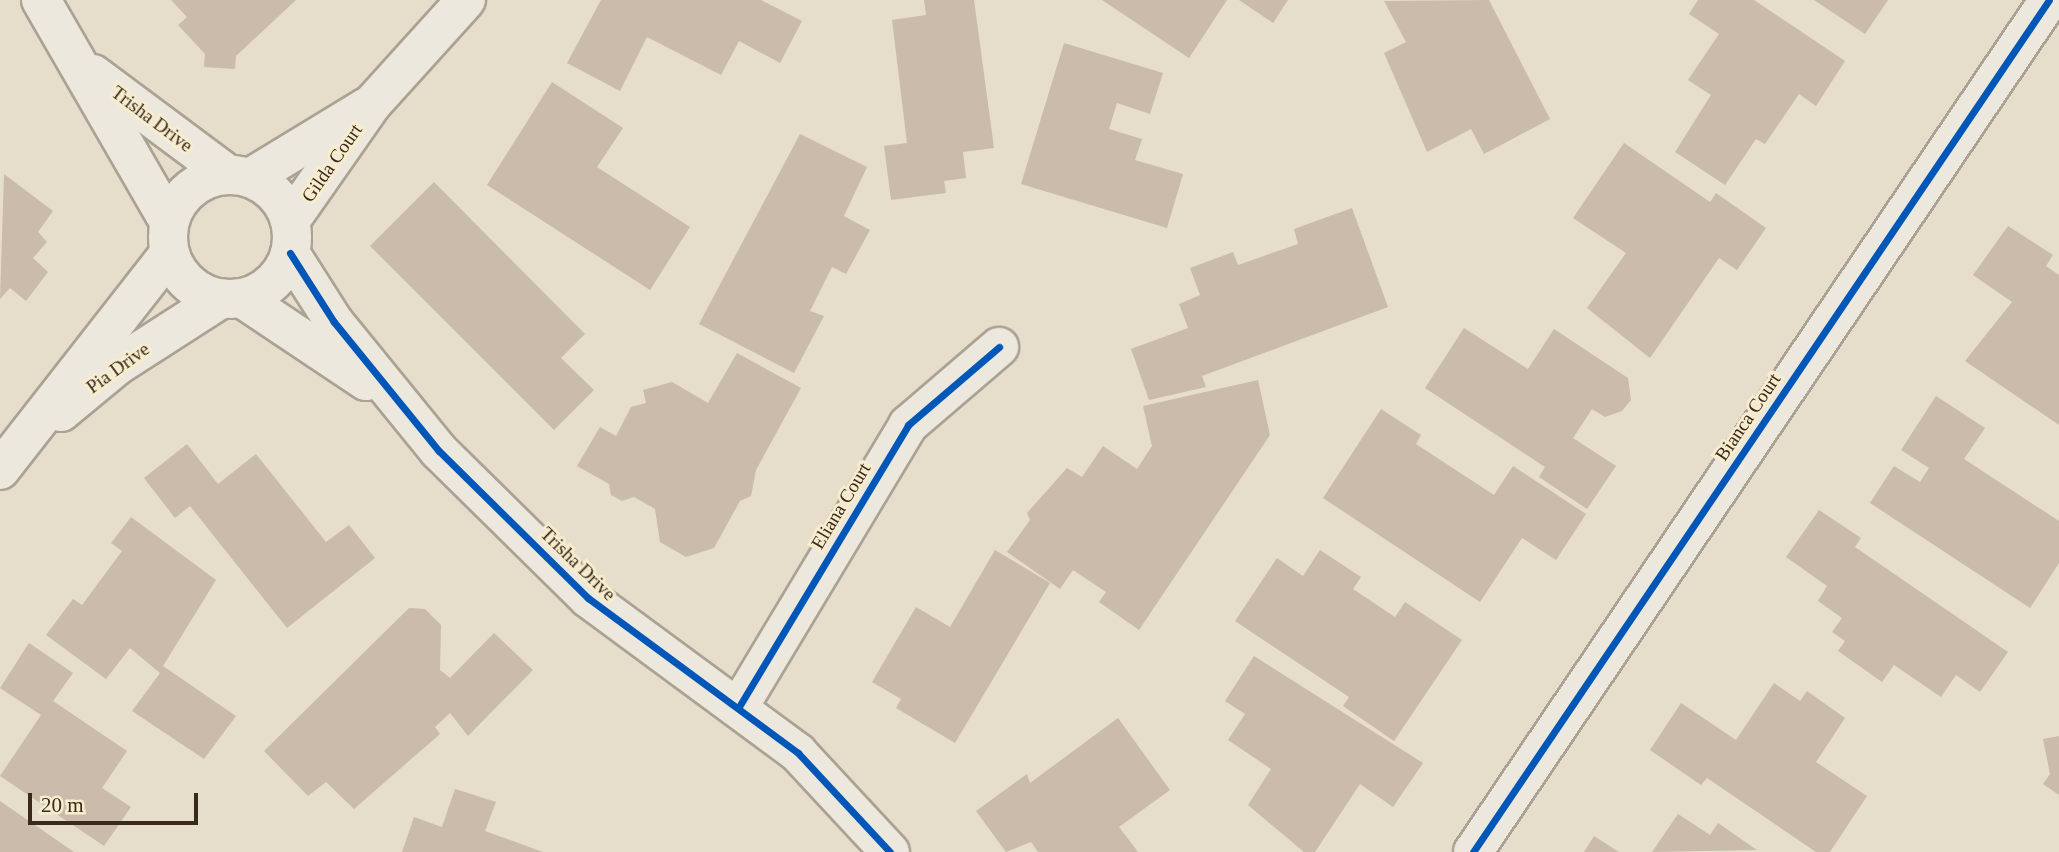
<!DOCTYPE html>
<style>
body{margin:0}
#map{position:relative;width:2059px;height:852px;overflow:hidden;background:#e6ddca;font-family:Georgia,serif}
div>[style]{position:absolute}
.building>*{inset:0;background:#cabbab}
.roads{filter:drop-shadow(2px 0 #aba294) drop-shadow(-2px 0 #aba294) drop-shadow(0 2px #aba294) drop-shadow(0 -2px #aba294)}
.minor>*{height:38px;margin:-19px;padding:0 19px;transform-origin:19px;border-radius:19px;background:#ede8dd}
.minor>.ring{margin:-19px;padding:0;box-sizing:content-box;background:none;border:38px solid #ede8dd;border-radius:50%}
.cycleway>*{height:7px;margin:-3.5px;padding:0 3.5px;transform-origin:3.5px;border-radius:3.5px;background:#0057b8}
span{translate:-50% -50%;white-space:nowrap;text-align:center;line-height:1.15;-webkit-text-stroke:6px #f8eccf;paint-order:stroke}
.street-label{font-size:19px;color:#392a1c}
.scale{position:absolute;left:28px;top:793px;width:170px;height:32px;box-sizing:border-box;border:4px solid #392a1c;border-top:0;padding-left:9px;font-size:21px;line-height:24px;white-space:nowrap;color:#392a1c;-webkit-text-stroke:5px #f8eccf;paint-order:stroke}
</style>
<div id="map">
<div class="building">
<div style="clip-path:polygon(171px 0,296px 0,236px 56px,235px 69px,204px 67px,205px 54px,178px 25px,187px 17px)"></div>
<div style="clip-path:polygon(601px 0,761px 0,802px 21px,780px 63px,739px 41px,721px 75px,647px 37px,620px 91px,567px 63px)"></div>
<div style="clip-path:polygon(924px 0,974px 0,994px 148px,963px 152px,966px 178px,944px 181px,946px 193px,891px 200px,884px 146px,907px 143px,892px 20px,926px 15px)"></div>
<div style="clip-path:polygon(1102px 0,1227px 0,1189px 58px)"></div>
<div style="clip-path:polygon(1239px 0,1288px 0,1273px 23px)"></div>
<div style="clip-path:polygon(1489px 0,1550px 119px,1484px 154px,1471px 129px,1427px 152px,1384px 53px,1406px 42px,1384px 1px)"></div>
<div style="clip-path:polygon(1698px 0,1754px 0,1845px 61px,1816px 106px,1799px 94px,1765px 144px,1756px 139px,1725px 185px,1675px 152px,1711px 95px,1688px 80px,1719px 34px,1689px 14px)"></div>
<div style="clip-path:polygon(1814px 0,1888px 0,1865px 34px)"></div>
<div style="clip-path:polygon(1064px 43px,1163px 73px,1150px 114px,1117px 103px,1109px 129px,1142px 139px,1135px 160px,1183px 174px,1167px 228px,1021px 184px)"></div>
<div style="clip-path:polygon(552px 82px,623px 128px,597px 167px,690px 227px,650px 290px,487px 185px)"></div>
<div style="clip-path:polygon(800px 134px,867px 167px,844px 216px,870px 230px,846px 274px,832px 267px,810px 311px,824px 316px,794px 373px,699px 324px)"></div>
<div style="clip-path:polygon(1624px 143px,1710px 202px,1716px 193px,1766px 228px,1737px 270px,1719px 258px,1650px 358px,1587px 308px,1626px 253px,1573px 218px)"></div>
<div style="clip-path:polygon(4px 174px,53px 211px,38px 232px,47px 242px,33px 258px,48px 272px,26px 301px,10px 288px,0 299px)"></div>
<div style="clip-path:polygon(434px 182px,585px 334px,561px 358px,594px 390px,554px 430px,370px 246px)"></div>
<div style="clip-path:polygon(1352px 208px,1388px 307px,1202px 376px,1206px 387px,1149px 400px,1131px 349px,1188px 328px,1179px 304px,1200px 295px,1190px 268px,1233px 252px,1238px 265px,1298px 244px,1294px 229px)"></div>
<div style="clip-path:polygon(2008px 226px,2053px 255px,2046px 266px,2059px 275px,2059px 425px,1965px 361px,2012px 302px,1973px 275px)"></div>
<div style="clip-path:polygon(1464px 328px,1528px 369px,1554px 329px,1628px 378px,1631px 400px,1622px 411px,1605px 417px,1592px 409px,1573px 438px,1616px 466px,1587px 509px,1539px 477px,1545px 467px,1425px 388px)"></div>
<div style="clip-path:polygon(737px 353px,801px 388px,756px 470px,751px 496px,740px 501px,714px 548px,686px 557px,660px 542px,655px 509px,634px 497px,622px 501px,611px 495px,609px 484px,577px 466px,600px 427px,616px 436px,631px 407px,646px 403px,643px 390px,672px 382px,708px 403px)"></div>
<div style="clip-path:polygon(1258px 380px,1270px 435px,1139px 630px,1099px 602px,1106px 592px,1073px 570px,1060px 589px,1007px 552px,1030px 520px,1027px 513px,1067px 468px,1082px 477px,1103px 446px,1137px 469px,1152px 446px,1143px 406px)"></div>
<div style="clip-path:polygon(1936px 396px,1985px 428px,1964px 459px,2059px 521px,2059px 563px,2030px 608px,1870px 503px,1894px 466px,1920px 482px,1929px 468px,1901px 450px)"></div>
<div style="clip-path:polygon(1381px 409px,1421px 435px,1416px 444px,1494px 495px,1513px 466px,1586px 514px,1556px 560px,1522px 538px,1480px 602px,1323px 498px)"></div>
<div style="clip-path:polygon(187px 444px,218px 484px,256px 454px,326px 542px,349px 525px,375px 558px,287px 628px,190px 506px,175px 518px,144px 478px)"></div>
<div style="clip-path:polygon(1819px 510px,1861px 538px,1855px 547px,2008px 652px,1980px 692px,1956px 675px,1941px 697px,1894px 665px,1882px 682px,1838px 651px,1845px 641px,1832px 632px,1842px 618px,1818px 601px,1827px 586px,1786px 557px)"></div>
<div style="clip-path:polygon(131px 517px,216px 580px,163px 666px,236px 716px,204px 759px,132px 711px,160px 673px,130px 648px,106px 679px,46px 635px,73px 599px,82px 605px,122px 551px,111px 543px)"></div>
<div style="clip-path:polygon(995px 550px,1050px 583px,955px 743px,896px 708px,901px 699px,872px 682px,916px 607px,950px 627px)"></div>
<div style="clip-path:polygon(1320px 550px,1361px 577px,1353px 589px,1395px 617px,1405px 602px,1462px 640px,1394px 741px,1343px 706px,1349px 697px,1235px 621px,1277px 558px,1303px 576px)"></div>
<div style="clip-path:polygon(409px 608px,425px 609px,441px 625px,440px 670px,450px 678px,494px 633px,533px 670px,468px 736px,450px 713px,435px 727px,440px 734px,354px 809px,326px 782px,308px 796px,264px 751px)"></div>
<div style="clip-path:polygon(29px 643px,73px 673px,53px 701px,127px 751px,102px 788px,131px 807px,104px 846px,0 776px,41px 715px,0 688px)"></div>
<div style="clip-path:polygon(1254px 656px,1423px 763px,1393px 807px,1360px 784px,1315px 852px,1304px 852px,1248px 805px,1271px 769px,1228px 740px,1245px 714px,1225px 701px)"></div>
<div style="clip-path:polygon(1774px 683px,1800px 701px,1807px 691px,1845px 718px,1816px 762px,1867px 796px,1830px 852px,1816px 852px,1707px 778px,1701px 785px,1650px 750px,1681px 703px,1736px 740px)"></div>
<div style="clip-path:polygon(1118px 718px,1170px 790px,1119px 827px,1138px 852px,1038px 852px,1031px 842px,1006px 852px,976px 811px,1027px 774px,1030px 783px)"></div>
<div style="clip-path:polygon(2059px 736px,2059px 795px,2043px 784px,2050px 774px,2043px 739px)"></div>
<div style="clip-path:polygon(455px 789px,496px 802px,485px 831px,543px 852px,402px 852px,414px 817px,442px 827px)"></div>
<div style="clip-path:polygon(0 801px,74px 852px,0 852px)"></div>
<div style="clip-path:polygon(1678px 814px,1710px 835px,1718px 823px,1757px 850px,1652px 852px)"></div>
<div style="clip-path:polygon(1594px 836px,1619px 852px,1584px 852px)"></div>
</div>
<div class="roads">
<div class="minor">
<div style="left:41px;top:0;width:256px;rotate:60deg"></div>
<div style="left:93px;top:74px;width:167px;rotate:36.7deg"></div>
<div class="ring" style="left:168px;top:175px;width:86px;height:86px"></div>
<div style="left:250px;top:178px;width:137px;rotate:-31.3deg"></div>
<div style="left:290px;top:221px;width:143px;rotate:-55deg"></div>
<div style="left:372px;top:104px;width:140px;rotate:-47.9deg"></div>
<div style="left:290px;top:253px;width:82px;rotate:57.5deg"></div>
<div style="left:334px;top:322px;width:166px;rotate:50.9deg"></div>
<div style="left:439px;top:451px;width:209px;rotate:44.6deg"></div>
<div style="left:588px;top:598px;width:261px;rotate:36.4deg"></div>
<div style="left:798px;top:753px;width:135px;rotate:47.1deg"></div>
<div style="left:243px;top:299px;width:148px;rotate:33.7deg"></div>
<div style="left:61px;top:412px;width:74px;rotate:-39.5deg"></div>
<div style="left:118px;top:365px;width:122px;rotate:-32.7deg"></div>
<div style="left:0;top:470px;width:274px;rotate:-52deg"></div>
<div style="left:740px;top:705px;width:327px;rotate:-59deg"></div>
<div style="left:908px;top:425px;width:120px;rotate:-40.6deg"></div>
<div style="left:1473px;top:852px;width:1028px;rotate:-55.94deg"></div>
</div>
</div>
<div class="cycleway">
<div style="left:290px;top:253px;width:82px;rotate:57.5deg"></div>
<div style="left:334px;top:322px;width:166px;rotate:50.9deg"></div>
<div style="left:439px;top:451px;width:209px;rotate:44.6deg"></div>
<div style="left:588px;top:598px;width:261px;rotate:36.4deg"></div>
<div style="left:798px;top:753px;width:135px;rotate:47.1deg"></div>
<div style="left:740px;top:705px;width:327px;rotate:-59deg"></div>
<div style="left:908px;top:425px;width:120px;rotate:-40.6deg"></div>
<div style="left:1473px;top:852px;width:1028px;rotate:-55.94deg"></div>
</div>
<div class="street-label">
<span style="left:152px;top:119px;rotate:37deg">Trisha Drive</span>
<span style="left:332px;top:163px;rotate:-55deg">Gilda Court</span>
<span style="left:118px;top:368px;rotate:-36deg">Pia Drive</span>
<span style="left:1748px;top:417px;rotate:-56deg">Bianca Court</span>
<span style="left:841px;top:506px;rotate:-59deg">Eliana Court</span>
<span style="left:578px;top:564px;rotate:44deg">Trisha Drive</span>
</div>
<div class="scale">20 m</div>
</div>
